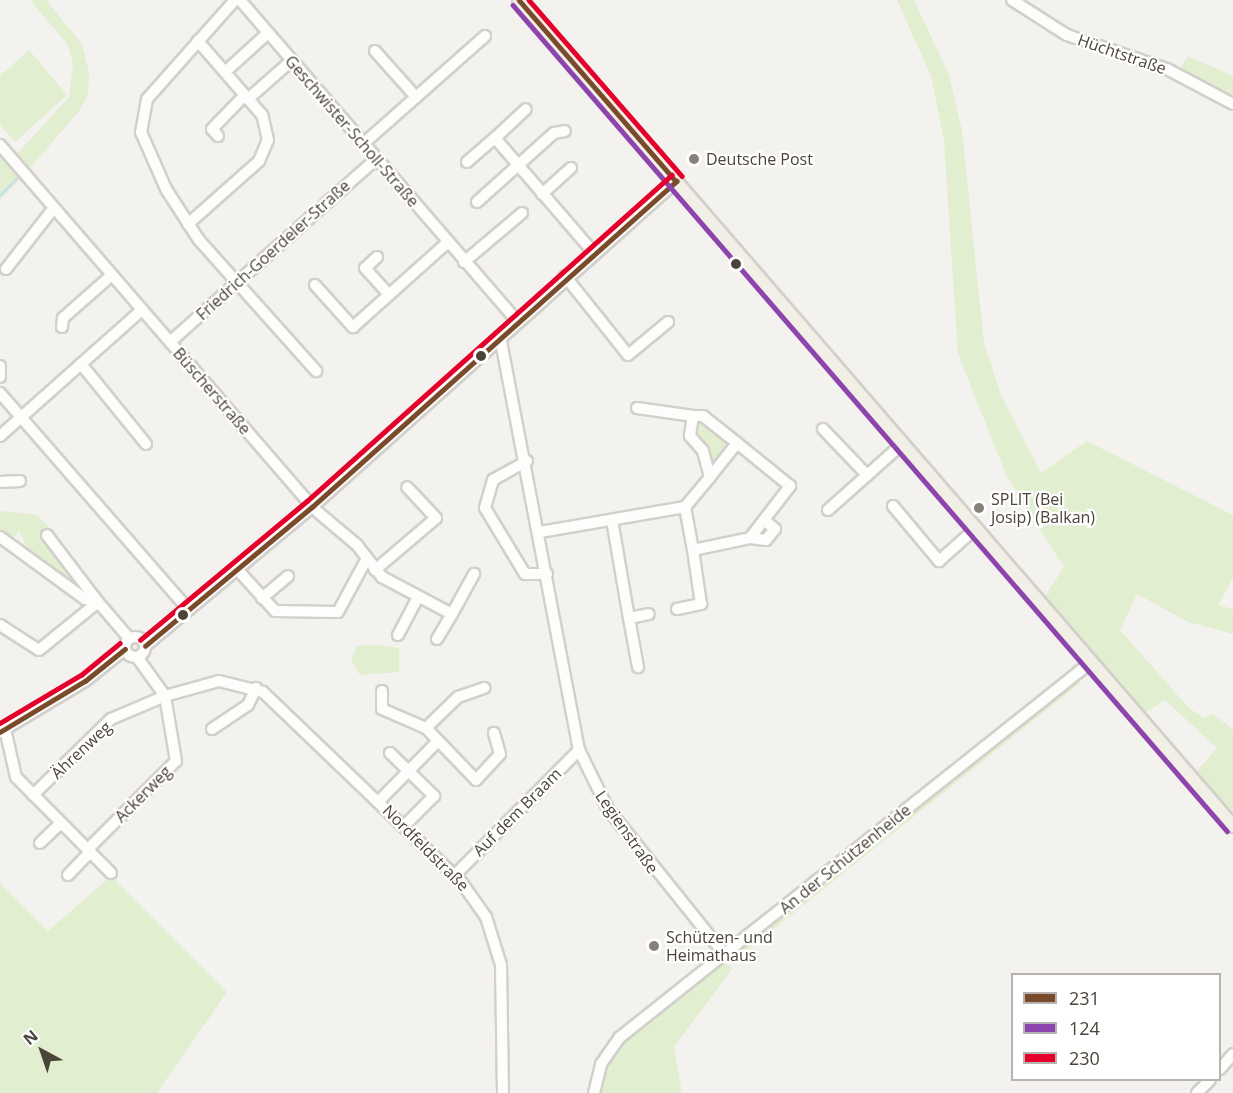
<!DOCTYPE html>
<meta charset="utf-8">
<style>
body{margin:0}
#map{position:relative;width:1233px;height:1093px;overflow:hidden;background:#f4f2ee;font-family:"Open Sans",sans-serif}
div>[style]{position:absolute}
.green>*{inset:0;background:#e1eecf}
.stream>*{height:2px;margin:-1px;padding:0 1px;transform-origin:1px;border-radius:1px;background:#c0ddf1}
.roads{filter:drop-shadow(2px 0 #d2d0cb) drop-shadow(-2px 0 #d2d0cb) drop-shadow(0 2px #d2d0cb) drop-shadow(0 -2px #d2d0cb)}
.minor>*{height:10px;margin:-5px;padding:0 5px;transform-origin:5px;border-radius:5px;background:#fdfdfc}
.minor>.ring{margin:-5px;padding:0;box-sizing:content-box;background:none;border:10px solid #fdfdfc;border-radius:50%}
.major>*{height:12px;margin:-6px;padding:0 6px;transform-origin:6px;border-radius:6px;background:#f2efe6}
.bus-1>*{height:4.5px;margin:-2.25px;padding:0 2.25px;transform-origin:2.25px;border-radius:2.25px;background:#7a4b2a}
.bus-2>*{height:4.5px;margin:-2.25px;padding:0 2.25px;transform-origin:2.25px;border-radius:2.25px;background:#8e44ad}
.bus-3>*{height:4.5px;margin:-2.25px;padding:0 2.25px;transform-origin:2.25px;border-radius:2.25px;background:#e4002b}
.dots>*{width:16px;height:16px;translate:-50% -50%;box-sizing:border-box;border:3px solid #fff;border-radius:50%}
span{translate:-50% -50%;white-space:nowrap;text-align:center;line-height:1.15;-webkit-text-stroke:4.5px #fff;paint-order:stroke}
.street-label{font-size:16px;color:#4b4439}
.poi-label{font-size:16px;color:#4b4439}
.left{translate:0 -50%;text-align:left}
.legend{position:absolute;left:1011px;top:973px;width:210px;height:108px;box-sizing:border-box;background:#fff;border:2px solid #b7b4b0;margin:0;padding:8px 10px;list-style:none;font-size:18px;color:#4b4439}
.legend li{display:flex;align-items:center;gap:12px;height:30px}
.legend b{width:30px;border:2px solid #b7b4b0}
.north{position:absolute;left:12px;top:1021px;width:60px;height:60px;-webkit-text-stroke:4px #fff;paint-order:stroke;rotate:320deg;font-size:16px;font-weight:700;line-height:24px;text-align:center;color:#4b4439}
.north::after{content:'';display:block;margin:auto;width:21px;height:27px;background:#4b4439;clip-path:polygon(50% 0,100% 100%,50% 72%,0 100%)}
</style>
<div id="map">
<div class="green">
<div style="clip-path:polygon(30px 0,46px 0,82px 44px,89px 73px,88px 95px,79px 111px,30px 168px,17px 154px,69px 97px,73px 64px,68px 45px)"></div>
<div style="clip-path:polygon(897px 0,914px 0,949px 75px,962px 131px,984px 343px,1001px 395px,1041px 473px,1087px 441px,1233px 515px,1233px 578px,1218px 605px,1233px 609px,1233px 634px,1188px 622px,1137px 594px,1120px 630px,1189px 708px,1204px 718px,1213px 714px,1233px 729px,1233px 812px,1196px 772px,1217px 748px,1165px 700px,1144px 714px,1043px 599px,1064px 567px,1007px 477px,958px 354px,944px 141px,931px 76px)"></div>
<div style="clip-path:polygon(29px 50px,67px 95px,15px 142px,0 125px,0 76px)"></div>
<div style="clip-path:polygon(1188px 56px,1233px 76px,1233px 98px,1179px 70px)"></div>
<div style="clip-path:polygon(0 153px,20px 179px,0 200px)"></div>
<div style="clip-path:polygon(695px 421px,706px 422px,724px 437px,725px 454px,712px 470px,694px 441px)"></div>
<div style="clip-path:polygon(0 511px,37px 515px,49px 527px,42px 535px,78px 577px,69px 584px,32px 557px,19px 531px,12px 540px,0 531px)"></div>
<div style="clip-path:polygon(378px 645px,399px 648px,399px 672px,360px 675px,351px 660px,357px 646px)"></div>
<div style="clip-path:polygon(1077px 679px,1080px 683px,739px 957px,735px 952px)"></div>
<div style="clip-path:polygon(111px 876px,227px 992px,157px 1093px,0 1093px,0 883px,48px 931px)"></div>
<div style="clip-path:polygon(722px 961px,733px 968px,674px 1047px,682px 1093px,598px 1093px,604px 1066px,624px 1038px)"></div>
</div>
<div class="stream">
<div style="left:0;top:196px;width:28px;rotate:-46deg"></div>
</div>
<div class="roads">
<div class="minor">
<div style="left:235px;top:0;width:132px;rotate:131.6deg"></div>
<div style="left:147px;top:99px;width:34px;rotate:100deg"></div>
<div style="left:141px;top:132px;width:62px;rotate:66.3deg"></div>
<div style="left:166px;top:189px;width:61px;rotate:57.1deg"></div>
<div style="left:199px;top:240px;width:176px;rotate:48.2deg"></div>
<div style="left:240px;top:0;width:423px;rotate:49.2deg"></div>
<div style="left:1012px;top:0;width:65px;rotate:32.5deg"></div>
<div style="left:1067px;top:35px;width:106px;rotate:18.8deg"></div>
<div style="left:1167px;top:69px;width:75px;rotate:27.9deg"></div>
<div style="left:375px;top:51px;width:62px;rotate:48.3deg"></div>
<div style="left:225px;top:72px;width:58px;rotate:-42.2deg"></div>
<div style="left:248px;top:99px;width:57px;rotate:-41.5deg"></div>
<div style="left:218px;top:136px;width:9px;rotate:-131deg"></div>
<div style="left:212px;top:129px;width:47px;rotate:-45.9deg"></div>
<div style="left:495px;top:138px;width:42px;rotate:-43.1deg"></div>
<div style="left:363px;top:144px;width:163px;rotate:-41.5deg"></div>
<div style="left:0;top:145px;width:478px;rotate:49.2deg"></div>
<div style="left:312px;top:507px;width:59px;rotate:40.2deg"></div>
<div style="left:357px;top:545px;width:41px;rotate:52deg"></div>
<div style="left:382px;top:577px;width:79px;rotate:27.9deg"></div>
<div style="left:452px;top:614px;width:46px;rotate:-61.2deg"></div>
<div style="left:467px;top:162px;width:37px;rotate:-41deg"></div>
<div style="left:495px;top:138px;width:150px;rotate:49.3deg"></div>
<div style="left:542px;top:194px;width:39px;rotate:-42deg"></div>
<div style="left:477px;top:202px;width:103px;rotate:-41.9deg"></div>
<div style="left:554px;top:133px;width:11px;rotate:-10deg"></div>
<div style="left:188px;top:224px;width:95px;rotate:-41.6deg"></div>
<div style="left:259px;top:161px;width:23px;rotate:-67deg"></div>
<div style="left:268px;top:140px;width:26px;rotate:-103deg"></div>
<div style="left:262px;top:115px;width:98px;rotate:-130.9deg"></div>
<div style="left:377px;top:257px;width:16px;rotate:137deg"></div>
<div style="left:365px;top:268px;width:36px;rotate:48deg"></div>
<div style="left:464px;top:262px;width:76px;rotate:-40.2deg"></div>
<div style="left:6px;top:269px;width:76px;rotate:-51.9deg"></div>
<div style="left:565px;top:276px;width:101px;rotate:51.4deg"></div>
<div style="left:628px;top:355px;width:52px;rotate:-39.5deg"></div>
<div style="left:315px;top:285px;width:57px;rotate:47.9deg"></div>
<div style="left:353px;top:327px;width:126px;rotate:-41.8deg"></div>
<div style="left:62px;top:327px;width:9px;rotate:-84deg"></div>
<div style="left:63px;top:318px;width:65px;rotate:-41.3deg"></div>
<div style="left:500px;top:336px;width:421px;rotate:79.2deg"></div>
<div style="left:579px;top:750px;width:66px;rotate:63.8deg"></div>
<div style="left:608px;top:809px;width:187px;rotate:51.3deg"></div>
<div style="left:170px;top:342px;width:276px;rotate:-41.6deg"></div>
<div style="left:81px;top:364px;width:103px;rotate:50.9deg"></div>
<div style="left:0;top:366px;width:11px;rotate:90deg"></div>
<div style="left:0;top:393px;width:284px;rotate:49deg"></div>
<div style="left:637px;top:408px;width:57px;rotate:8.1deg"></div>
<div style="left:823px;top:429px;width:64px;rotate:46.3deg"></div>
<div style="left:0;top:436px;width:190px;rotate:-41.6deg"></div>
<div style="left:527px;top:461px;width:39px;rotate:151deg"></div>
<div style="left:493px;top:480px;width:29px;rotate:106deg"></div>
<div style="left:485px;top:508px;width:77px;rotate:58.8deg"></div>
<div style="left:525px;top:574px;width:22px"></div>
<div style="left:0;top:482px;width:20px;rotate:-3deg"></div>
<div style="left:893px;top:506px;width:72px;rotate:50.1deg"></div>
<div style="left:939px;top:561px;width:48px;rotate:-41.6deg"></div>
<div style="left:685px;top:507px;width:44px;rotate:79.5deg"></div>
<div style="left:828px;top:510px;width:99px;rotate:-41.7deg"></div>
<div style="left:612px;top:520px;width:99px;rotate:80.2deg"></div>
<div style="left:629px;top:618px;width:20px;rotate:-11deg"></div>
<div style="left:540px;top:532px;width:147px;rotate:-9.8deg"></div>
<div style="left:685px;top:507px;width:39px;rotate:-50deg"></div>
<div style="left:710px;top:477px;width:43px;rotate:-51.5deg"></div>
<div style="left:737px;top:443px;width:43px;rotate:-141.5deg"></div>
<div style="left:703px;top:416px;width:10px;rotate:180deg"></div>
<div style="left:693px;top:416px;width:20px;rotate:99deg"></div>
<div style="left:690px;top:436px;width:20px;rotate:49deg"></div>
<div style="left:703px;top:451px;width:27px;rotate:75deg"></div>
<div style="left:0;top:537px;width:105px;rotate:36.1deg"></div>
<div style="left:85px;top:599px;width:13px;rotate:13deg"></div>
<div style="left:98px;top:602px;width:84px;rotate:-127.3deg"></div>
<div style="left:750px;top:538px;width:16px;rotate:7deg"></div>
<div style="left:766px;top:540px;width:14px;rotate:-51deg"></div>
<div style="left:775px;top:529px;width:14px;rotate:-141deg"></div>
<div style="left:236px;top:568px;width:58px;rotate:47.8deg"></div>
<div style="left:275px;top:611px;width:63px;rotate:0.9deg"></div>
<div style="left:338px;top:612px;width:59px;rotate:-61.7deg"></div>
<div style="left:375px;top:570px;width:80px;rotate:-40.4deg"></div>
<div style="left:436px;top:518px;width:42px;rotate:-133.1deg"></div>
<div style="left:262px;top:598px;width:34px;rotate:-40deg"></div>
<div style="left:677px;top:609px;width:25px;rotate:-12deg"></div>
<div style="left:701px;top:604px;width:55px;rotate:-98.4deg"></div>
<div style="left:693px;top:550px;width:58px;rotate:-11.9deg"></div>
<div style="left:750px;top:538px;width:66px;rotate:-52.4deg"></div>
<div style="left:790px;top:486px;width:68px;rotate:-140.9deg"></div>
<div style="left:629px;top:618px;width:50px;rotate:79.6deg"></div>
<div style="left:0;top:625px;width:46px;rotate:32.7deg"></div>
<div style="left:39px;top:650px;width:76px;rotate:-39.1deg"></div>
<div style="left:98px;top:602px;width:48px;rotate:49.3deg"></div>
<div style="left:398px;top:635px;width:43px;rotate:-62.2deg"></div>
<div class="ring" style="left:125px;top:637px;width:10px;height:10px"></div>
<div style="left:437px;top:639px;width:29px;rotate:-59deg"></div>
<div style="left:145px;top:646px;width:217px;rotate:-39.8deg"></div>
<div style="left:312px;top:507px;width:489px;rotate:-41.8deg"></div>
<div style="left:137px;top:657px;width:48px;rotate:54.3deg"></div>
<div style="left:165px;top:696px;width:56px;rotate:-15.5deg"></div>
<div style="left:219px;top:681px;width:45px;rotate:14deg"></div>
<div style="left:263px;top:692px;width:276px;rotate:43.8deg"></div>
<div style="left:462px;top:883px;width:42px;rotate:54.8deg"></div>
<div style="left:486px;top:917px;width:50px;rotate:72.6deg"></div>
<div style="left:501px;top:965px;width:128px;rotate:89.1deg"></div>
<div style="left:382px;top:691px;width:18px;rotate:90deg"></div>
<div style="left:382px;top:709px;width:48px;rotate:23.4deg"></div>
<div style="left:426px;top:728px;width:72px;rotate:46.1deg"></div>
<div style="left:476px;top:780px;width:35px;rotate:-47deg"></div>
<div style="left:500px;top:754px;width:22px;rotate:-106deg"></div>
<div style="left:426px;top:728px;width:45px;rotate:-44.1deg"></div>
<div style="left:458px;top:697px;width:28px;rotate:-19deg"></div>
<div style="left:5px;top:729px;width:49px;rotate:77.1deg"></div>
<div style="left:16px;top:777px;width:135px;rotate:45.3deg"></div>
<div style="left:212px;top:729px;width:43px;rotate:-33.7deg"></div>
<div style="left:248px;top:705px;width:19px;rotate:-65deg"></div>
<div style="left:0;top:732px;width:99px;rotate:-31deg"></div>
<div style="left:85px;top:681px;width:51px;rotate:-38.7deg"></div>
<div style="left:390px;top:753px;width:62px;rotate:44.3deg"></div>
<div style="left:434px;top:796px;width:42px;rotate:135deg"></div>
<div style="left:33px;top:795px;width:109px;rotate:-44.3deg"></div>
<div style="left:111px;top:719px;width:59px;rotate:-23.1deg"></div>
<div style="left:379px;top:801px;width:81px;rotate:-45.5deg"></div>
<div style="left:40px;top:843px;width:29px;rotate:-44deg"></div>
<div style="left:88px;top:849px;width:124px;rotate:-45deg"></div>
<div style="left:176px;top:761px;width:66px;rotate:-99.6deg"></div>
<div style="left:68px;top:875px;width:32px;rotate:-46deg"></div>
<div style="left:455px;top:875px;width:176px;rotate:-45.2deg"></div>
<div style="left:1220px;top:1069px;width:20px;rotate:-49deg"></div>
<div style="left:594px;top:1093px;width:30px;rotate:-76deg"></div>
<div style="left:601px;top:1064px;width:32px;rotate:-55deg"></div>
<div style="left:619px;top:1038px;width:602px;rotate:-38.53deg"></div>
<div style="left:1197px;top:1093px;width:18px;rotate:-45deg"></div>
</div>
<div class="major">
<div style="left:519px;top:0;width:1092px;rotate:49.16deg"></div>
</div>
</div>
<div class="bus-1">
<div style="left:519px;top:0;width:240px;rotate:49.1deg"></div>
<div style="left:145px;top:646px;width:217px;rotate:-39.8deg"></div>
<div style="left:312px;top:507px;width:489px;rotate:-41.8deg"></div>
<div style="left:0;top:732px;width:99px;rotate:-31deg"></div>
<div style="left:85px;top:681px;width:51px;rotate:-38.7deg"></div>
</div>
<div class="bus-2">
<div style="left:513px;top:5px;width:1092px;rotate:49.16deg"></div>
</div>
<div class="bus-3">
<div style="left:529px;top:0;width:233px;rotate:49deg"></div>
<div style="left:140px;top:640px;width:217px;rotate:-39.8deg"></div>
<div style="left:307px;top:501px;width:489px;rotate:-41.8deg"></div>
<div style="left:0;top:723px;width:94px;rotate:-30.7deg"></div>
<div style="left:81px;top:675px;width:50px;rotate:-39.4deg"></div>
</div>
<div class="dots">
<div style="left:694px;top:159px;background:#868178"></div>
<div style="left:736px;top:264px;background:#4b4439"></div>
<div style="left:481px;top:356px;background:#4b4439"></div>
<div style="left:979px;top:508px;background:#868178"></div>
<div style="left:183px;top:615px;background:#4b4439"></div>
<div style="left:654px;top:946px;background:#868178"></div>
</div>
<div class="street-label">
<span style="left:1122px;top:54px;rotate:19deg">Hüchtstraße</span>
<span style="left:352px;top:131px;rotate:49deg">Geschwister-Scholl-Straße</span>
<span style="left:273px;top:250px;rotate:-42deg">Friedrich-Goerdeler-Straße</span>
<span style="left:212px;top:391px;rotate:49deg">Büscherstraße</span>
<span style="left:81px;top:750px;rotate:-43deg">Ährenweg</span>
<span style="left:143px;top:794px;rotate:-45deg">Ackerweg</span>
<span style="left:517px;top:812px;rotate:-45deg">Auf dem Braam</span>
<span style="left:627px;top:832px;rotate:55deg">Legienstraße</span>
<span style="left:426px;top:848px;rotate:45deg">Nordfeldstraße</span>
<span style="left:845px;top:859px;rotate:-39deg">An der Schützenheide</span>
</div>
<div class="poi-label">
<span class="left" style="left:706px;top:159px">Deutsche Post</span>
<span class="left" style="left:991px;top:508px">SPLIT (Bei<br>Josip) (Balkan)</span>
<span class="left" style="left:666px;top:946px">Schützen- und<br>Heimathaus</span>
</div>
<ul class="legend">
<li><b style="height:8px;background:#7a4b2a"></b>231</li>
<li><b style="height:8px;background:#8e44ad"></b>124</li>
<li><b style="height:8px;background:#e4002b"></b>230</li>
</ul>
<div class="north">N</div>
</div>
